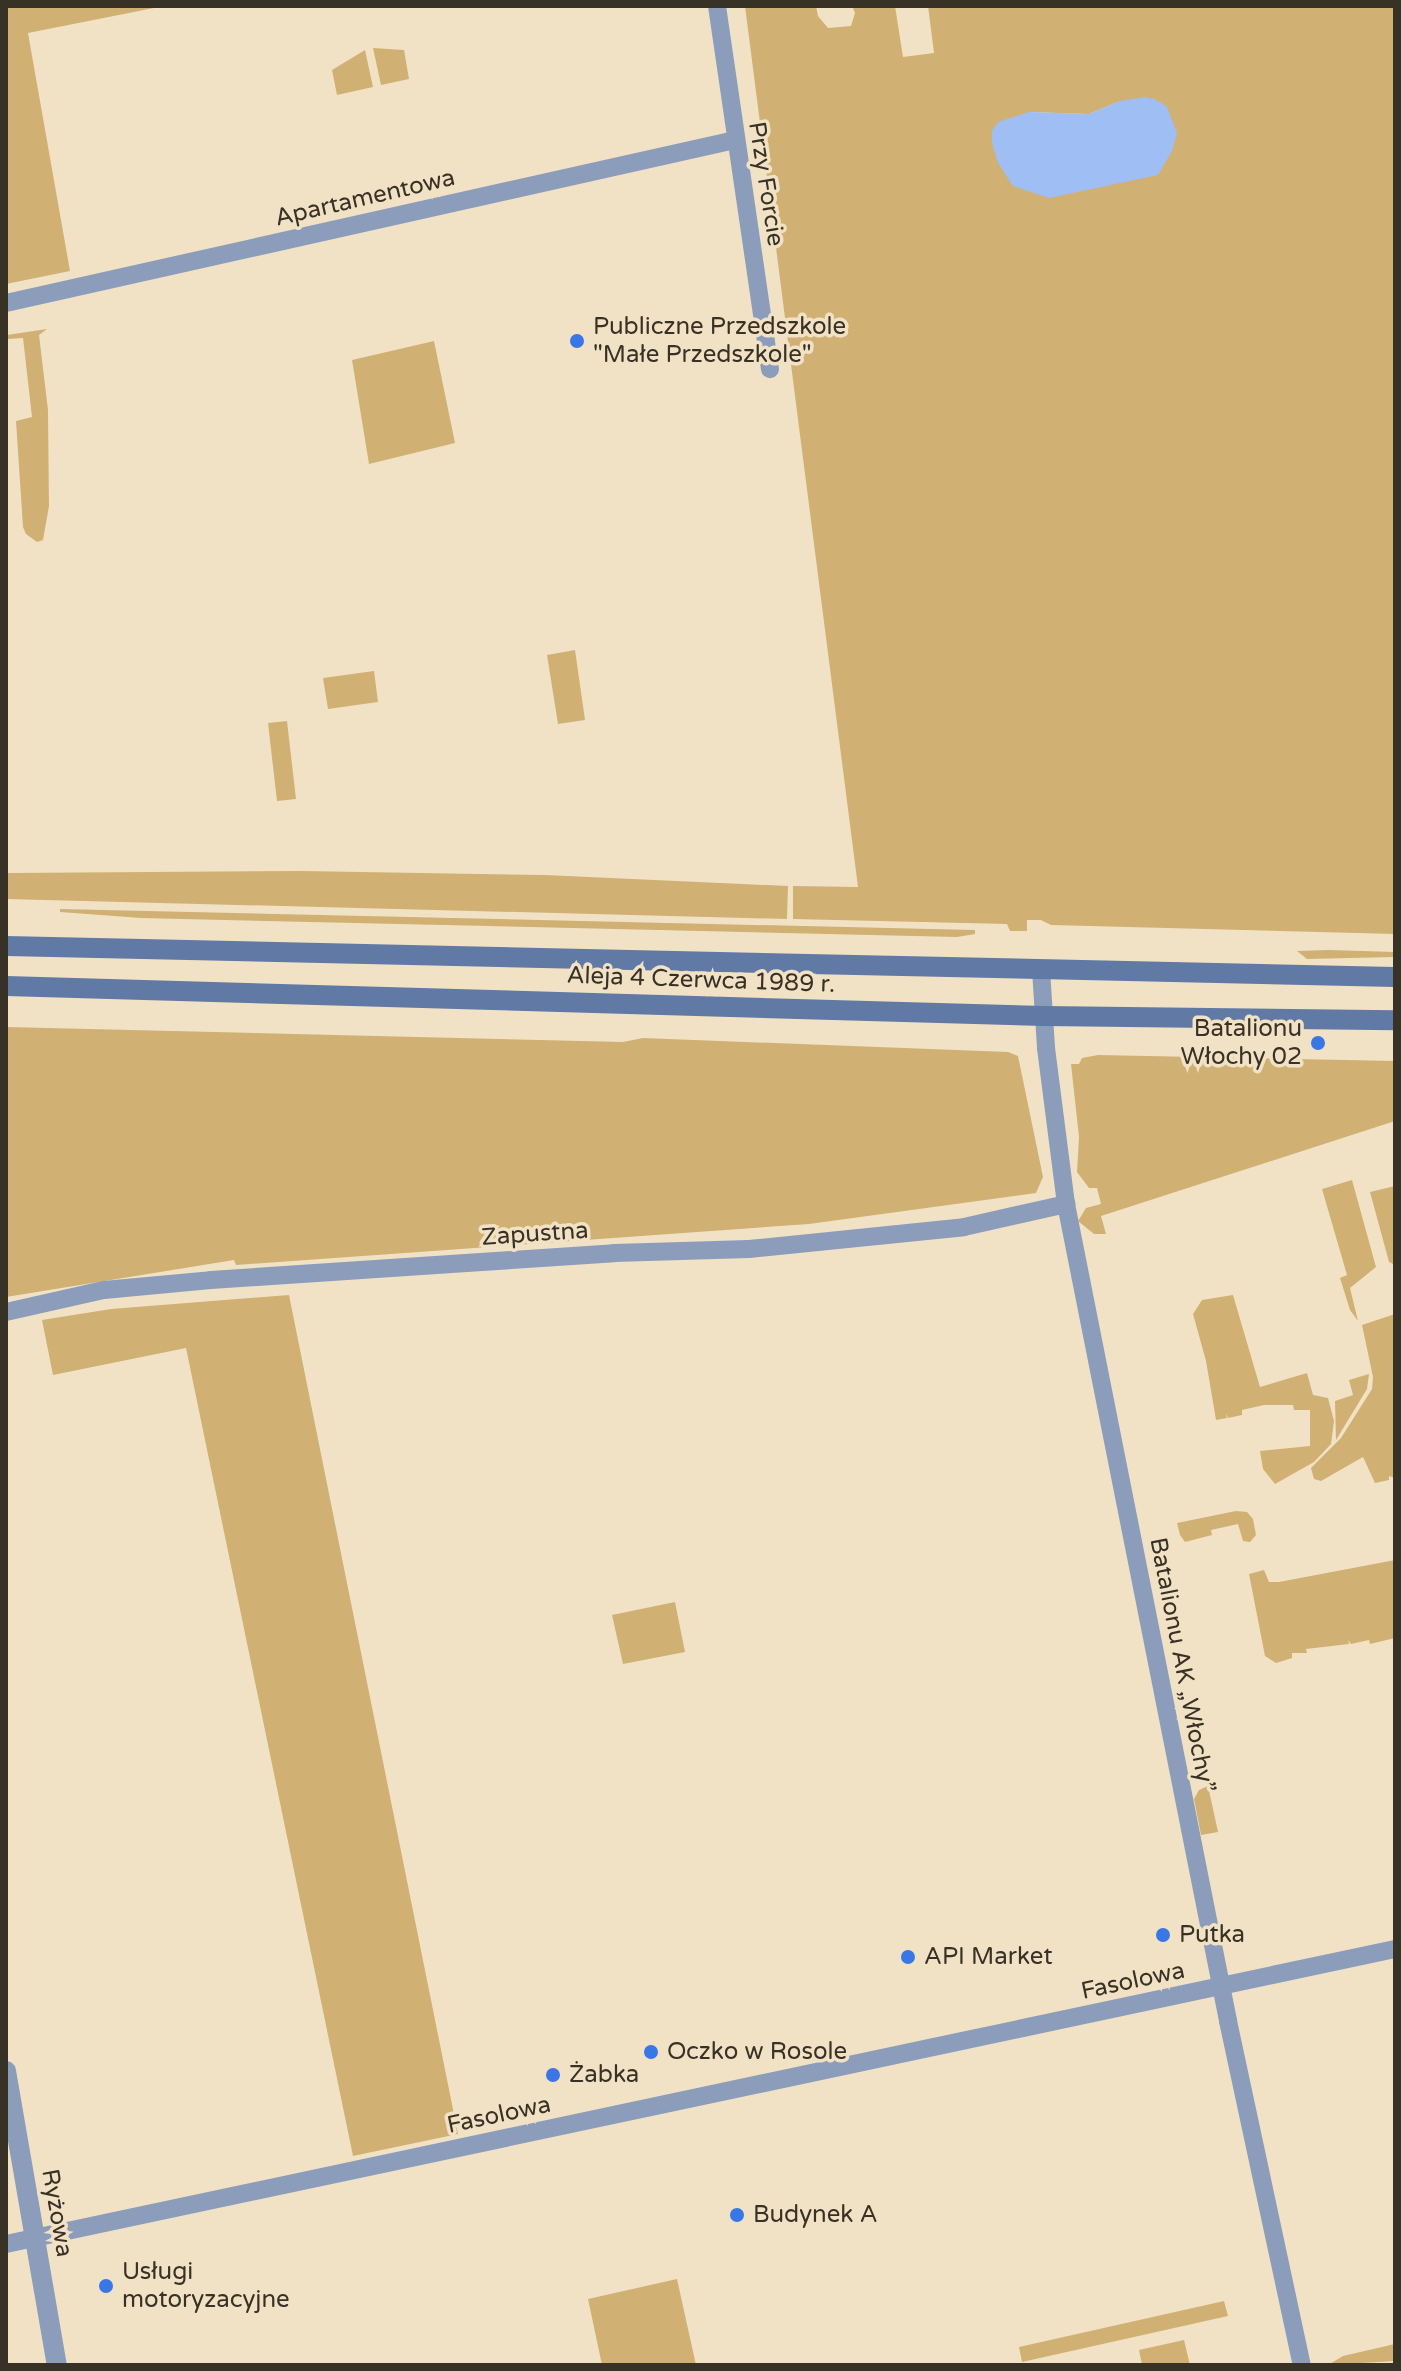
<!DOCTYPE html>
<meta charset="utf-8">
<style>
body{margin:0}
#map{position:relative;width:1401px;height:2371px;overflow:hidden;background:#f2e2c5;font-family:"Varela Round",sans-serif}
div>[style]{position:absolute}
.green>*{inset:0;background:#d1b074}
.water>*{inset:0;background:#9ebef4}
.minor>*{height:18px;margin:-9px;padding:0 9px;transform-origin:9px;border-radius:9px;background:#8c9dbb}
.tertiary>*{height:20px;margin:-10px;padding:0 10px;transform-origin:10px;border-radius:10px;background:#8c9dbb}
.secondary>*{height:20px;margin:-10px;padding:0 10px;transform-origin:10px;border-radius:10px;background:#617aa5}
.dots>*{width:22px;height:22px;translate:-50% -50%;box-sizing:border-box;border:4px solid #f2e2c5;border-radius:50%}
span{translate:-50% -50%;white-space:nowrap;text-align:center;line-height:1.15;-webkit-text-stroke:7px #f2e2c5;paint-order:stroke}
.street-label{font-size:24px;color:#383126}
.poi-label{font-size:24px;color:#383126}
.left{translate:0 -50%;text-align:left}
.right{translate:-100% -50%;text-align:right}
.frame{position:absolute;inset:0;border:8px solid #383126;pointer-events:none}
</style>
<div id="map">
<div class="green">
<div style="clip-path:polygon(6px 6px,164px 6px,28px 33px,70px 271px,6px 284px)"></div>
<div style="clip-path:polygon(evenodd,745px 6px,816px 6px,818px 16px,828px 28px,851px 26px,855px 13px,852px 6px,895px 6px,903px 57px,934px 53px,928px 6px,1395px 6px,1395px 934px,1051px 925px,1041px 920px,1027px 920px,1027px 931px,1010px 931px,1007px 924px,793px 919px,793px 886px,858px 887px,745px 6px,1120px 101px,998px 163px,1029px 112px,1089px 114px,1120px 101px)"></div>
<div style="clip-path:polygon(373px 48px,404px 50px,409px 79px,381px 85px)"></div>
<div style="clip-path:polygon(365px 50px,373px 87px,337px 95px,332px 70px)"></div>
<div style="clip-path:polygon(47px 329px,39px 335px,48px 410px,49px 506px,43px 540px,37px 542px,26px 534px,23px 527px,16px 421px,32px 417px,23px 338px,8px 339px,7px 335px)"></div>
<div style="clip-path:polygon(434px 341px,455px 443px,369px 464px,352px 360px)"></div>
<div style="clip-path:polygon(575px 650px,585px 720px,558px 724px,547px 655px)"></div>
<div style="clip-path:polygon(374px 671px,378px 702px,328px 709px,323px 678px)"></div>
<div style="clip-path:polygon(287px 721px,296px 799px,277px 801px,268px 723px)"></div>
<div style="clip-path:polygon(302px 871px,545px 875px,788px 886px,787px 919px,6px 899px,6px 873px)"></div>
<div style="clip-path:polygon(60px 909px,975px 930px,975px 934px,957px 937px,141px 918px,60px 912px)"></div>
<div style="clip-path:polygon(1329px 950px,1395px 952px,1395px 957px,1307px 959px,1297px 951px)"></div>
<div style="clip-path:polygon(6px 1027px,623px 1042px,643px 1038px,1008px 1052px,1018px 1056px,1043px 1177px,1036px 1193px,809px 1224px,236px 1265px,234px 1260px,6px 1297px)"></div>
<div style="clip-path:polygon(1098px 1055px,1395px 1061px,1395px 1121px,1101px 1216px,1106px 1234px,1094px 1234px,1078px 1221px,1086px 1208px,1101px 1204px,1097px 1188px,1089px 1188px,1077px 1172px,1079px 1137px,1071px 1064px,1079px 1064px,1082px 1058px)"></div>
<div style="clip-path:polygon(1352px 1180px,1376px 1267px,1350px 1288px,1358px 1321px,1350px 1310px,1340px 1278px,1347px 1275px,1322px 1189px)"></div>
<div style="clip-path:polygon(1395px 1186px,1395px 1265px,1389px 1262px,1370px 1192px)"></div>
<div style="clip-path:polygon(289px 1295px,458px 2134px,353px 2156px,186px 1348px,53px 1375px,42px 1320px,111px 1309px)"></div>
<div style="clip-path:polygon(1233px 1295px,1260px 1387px,1307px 1373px,1313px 1395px,1328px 1398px,1334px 1421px,1331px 1444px,1314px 1462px,1275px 1484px,1263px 1469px,1260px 1451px,1310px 1446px,1310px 1410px,1294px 1410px,1293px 1405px,1264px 1405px,1242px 1410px,1242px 1415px,1228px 1418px,1226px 1413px,1227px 1418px,1216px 1420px,1206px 1361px,1193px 1314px,1202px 1300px)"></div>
<div style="clip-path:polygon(1395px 1314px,1395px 1478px,1389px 1476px,1389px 1480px,1375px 1483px,1363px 1457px,1321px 1481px,1314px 1479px,1311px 1468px,1341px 1438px,1372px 1389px,1373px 1377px,1362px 1325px)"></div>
<div style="clip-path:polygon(1369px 1374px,1367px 1389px,1336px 1440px,1335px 1401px,1353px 1395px,1349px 1380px)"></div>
<div style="clip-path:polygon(1236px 1511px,1247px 1512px,1253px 1519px,1256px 1535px,1250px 1542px,1243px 1541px,1238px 1524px,1211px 1530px,1212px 1535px,1185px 1542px,1180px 1535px,1177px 1523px)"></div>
<div style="clip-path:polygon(1395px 1560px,1395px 1638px,1370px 1644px,1369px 1640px,1351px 1644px,1348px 1640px,1349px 1644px,1306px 1649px,1307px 1653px,1292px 1653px,1292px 1658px,1276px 1663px,1265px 1656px,1249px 1574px,1264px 1570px,1269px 1582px,1279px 1582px)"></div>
<div style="clip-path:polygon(675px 1602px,685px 1652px,623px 1664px,612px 1615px)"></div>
<div style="clip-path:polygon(1208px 1786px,1218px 1832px,1201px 1835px,1194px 1799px,1199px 1790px)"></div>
<div style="clip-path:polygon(677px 2279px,696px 2365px,602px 2365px,588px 2299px)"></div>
<div style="clip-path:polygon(1224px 2301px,1228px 2316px,1022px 2362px,1019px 2347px)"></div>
<div style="clip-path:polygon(1184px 2340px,1190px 2365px,1142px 2365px,1139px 2350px)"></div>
<div style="clip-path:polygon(1395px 2344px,1395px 2361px,1328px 2365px,1343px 2356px)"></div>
</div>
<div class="water">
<div style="clip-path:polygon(1145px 97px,1155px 99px,1167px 107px,1177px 133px,1172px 151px,1158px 175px,1049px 198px,1013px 186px,998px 163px,992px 143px,992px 131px,998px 122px,1029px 112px,1089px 114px,1120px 101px)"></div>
</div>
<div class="minor">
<div style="left:717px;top:6px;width:367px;rotate:81.7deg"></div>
<div style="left:6px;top:303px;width:747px;rotate:-12.6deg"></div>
<div style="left:1041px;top:970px;width:78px;rotate:86.3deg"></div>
<div style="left:1046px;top:1048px;width:157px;rotate:82.7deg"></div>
<div style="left:1066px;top:1204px;width:833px;rotate:78.78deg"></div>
<div style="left:1228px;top:2021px;width:352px;rotate:77.9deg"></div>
<div style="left:6px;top:1312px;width:100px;rotate:-12.7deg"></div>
<div style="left:104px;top:1290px;width:107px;rotate:-5.3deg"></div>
<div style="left:211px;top:1280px;width:404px;rotate:-3.8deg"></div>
<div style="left:614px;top:1253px;width:135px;rotate:-1.7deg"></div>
<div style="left:749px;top:1249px;width:216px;rotate:-5.8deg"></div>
<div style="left:964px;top:1227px;width:105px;rotate:-12.7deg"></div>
<div style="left:6px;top:2244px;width:1420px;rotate:-11.99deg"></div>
</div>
<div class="tertiary">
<div style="left:6px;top:2071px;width:298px;rotate:80.2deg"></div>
</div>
<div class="secondary">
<div style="left:6px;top:946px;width:1389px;rotate:1.28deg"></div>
<div style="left:6px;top:986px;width:1038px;rotate:1.66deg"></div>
<div style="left:1044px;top:1016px;width:351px;rotate:0.7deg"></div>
</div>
<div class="dots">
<div style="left:577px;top:341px;background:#3877e5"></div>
<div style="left:1318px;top:1043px;background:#3877e5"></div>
<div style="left:1163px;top:1935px;background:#3877e5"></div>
<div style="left:908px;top:1957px;background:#3877e5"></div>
<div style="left:651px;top:2052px;background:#3877e5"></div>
<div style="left:553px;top:2075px;background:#3877e5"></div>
<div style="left:737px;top:2215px;background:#3877e5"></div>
<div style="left:106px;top:2286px;background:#3877e5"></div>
</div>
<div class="street-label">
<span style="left:766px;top:184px;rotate:81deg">Przy Forcie</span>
<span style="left:365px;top:198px;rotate:-13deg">Apartamentowa</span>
<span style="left:701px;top:980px;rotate:2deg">Aleja 4 Czerwca 1989 r.</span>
<span style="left:535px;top:1234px;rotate:-4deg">Zapustna</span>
<span style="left:1182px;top:1665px;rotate:79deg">Batalionu AK „Włochy”</span>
<span style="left:1133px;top:1981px;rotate:-12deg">Fasolowa</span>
<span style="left:499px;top:2115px;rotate:-12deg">Fasolowa</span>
<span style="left:57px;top:2213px;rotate:80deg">Ryżowa</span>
</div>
<div class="poi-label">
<span class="left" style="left:593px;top:341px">Publiczne Przedszkole<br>"Małe Przedszkole"</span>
<span class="right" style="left:1302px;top:1043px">Batalionu<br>Włochy 02</span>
<span class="left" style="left:1179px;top:1935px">Putka</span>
<span class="left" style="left:924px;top:1957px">API Market</span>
<span class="left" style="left:667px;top:2052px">Oczko w Rosole</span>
<span class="left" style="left:569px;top:2075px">Żabka</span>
<span class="left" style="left:753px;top:2215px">Budynek A</span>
<span class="left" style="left:122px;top:2286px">Usługi<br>motoryzacyjne</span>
</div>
<div class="frame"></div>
</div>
